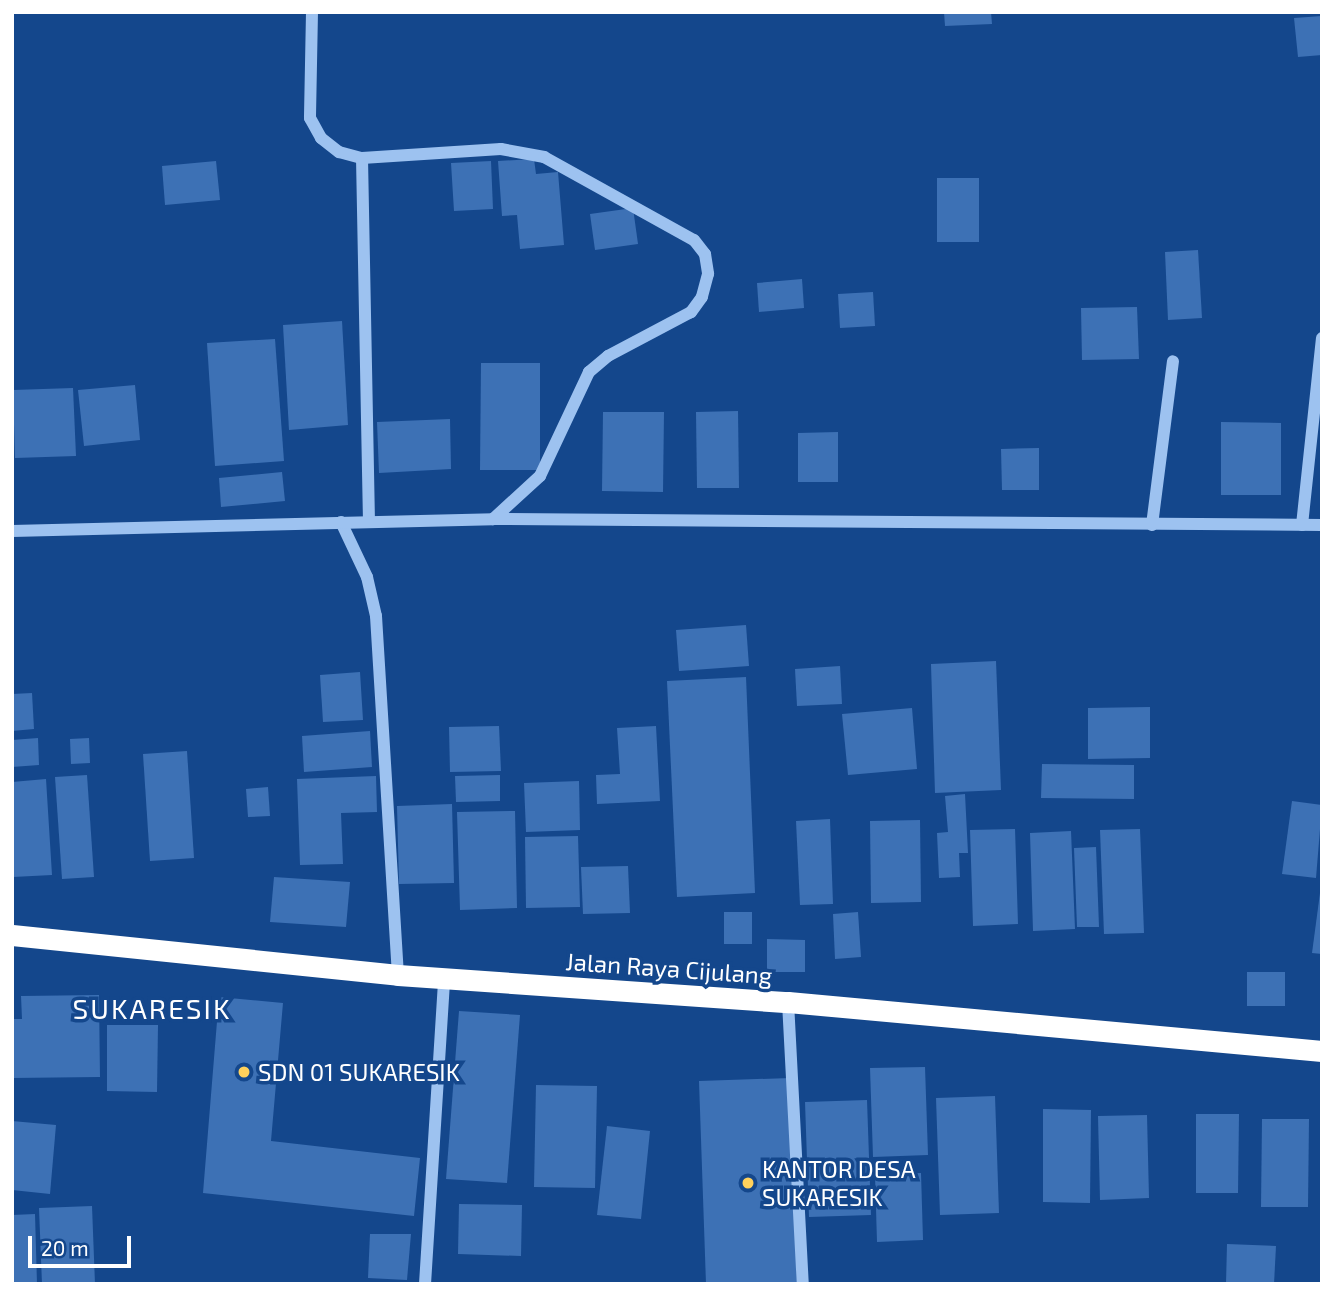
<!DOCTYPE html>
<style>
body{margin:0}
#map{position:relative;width:1334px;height:1296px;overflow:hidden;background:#14478c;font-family:"Exo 2",sans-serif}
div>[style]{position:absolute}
.building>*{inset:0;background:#3d71b5}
.minor>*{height:12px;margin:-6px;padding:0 6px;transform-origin:6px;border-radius:6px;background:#9dc2f0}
.highway>*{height:21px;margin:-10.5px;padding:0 10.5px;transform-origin:10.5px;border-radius:10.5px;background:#fff}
.dots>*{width:19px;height:19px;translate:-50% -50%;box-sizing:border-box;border:4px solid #14478c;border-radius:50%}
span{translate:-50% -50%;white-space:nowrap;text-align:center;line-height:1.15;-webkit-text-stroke:7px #14478c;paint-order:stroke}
.street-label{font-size:24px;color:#fff}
.poi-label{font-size:24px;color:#fff}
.left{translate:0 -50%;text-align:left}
.quarter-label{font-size:28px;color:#fff;letter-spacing:2px}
.frame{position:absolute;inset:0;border:14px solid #fff;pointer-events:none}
.scale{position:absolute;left:28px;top:1236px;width:103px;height:32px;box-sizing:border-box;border:4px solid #fff;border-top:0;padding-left:9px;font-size:21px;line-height:24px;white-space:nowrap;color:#fff;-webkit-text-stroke:5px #14478c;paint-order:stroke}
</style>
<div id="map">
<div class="building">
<div style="clip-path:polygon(944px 12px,991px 12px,992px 24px,945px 26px)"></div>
<div style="clip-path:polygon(1322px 16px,1322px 55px,1298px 57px,1294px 18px)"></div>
<div style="clip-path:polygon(534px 159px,536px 174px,558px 172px,564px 245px,520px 249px,517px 215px,502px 216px,498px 161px)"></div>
<div style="clip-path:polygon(216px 161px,220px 200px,165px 205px,162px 166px)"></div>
<div style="clip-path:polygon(491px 161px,493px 209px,454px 211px,451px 163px)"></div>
<div style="clip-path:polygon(937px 178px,979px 178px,979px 242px,937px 242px)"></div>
<div style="clip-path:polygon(633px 208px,638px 244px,595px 250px,590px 214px)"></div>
<div style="clip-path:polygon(1198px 250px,1202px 318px,1168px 320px,1165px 252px)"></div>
<div style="clip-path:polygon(802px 279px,804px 308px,759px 312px,757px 283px)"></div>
<div style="clip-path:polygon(873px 292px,875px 326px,840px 328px,838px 294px)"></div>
<div style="clip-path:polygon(1137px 307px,1139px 359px,1082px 360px,1081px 308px)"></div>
<div style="clip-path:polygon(342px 321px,348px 425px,289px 430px,283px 325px)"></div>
<div style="clip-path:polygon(275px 339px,284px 461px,215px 466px,207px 343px)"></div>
<div style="clip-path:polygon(481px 363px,540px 363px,540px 470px,480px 470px)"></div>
<div style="clip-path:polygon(135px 385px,140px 440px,84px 446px,78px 390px)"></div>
<div style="clip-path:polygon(73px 388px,76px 456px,15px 458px,13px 390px)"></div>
<div style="clip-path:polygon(738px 411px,739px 488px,697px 488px,696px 412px)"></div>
<div style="clip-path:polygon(603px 412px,664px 412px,663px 492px,602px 491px)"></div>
<div style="clip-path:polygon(450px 419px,451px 469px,379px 473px,377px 422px)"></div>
<div style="clip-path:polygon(1221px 422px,1281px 423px,1281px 495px,1221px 495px)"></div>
<div style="clip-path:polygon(838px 432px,838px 482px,798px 482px,798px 433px)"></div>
<div style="clip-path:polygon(1039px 448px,1039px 490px,1002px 490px,1001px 449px)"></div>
<div style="clip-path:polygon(282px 472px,285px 501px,221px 507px,219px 478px)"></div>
<div style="clip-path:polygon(746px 625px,749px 666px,679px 671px,676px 630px)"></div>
<div style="clip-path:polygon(996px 661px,1001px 790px,935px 793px,931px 664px)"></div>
<div style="clip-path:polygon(840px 666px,842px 704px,797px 706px,795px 669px)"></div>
<div style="clip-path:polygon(360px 672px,363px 720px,323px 722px,320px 675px)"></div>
<div style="clip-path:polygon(746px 677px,755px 893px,677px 897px,667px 681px)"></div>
<div style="clip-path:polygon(32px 693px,34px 729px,12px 731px,12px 694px)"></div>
<div style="clip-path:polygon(1150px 707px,1150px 758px,1088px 759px,1088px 708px)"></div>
<div style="clip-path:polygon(912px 708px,917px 769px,848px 775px,842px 714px)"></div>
<div style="clip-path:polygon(499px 726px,501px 771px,450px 772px,449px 727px)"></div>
<div style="clip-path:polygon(656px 726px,660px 801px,597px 804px,596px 775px,620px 774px,617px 728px)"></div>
<div style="clip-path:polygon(370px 731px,372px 767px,304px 772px,302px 736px)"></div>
<div style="clip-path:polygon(38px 738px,39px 765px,12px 767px,12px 740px)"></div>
<div style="clip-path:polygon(89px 738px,90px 763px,71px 764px,70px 739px)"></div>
<div style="clip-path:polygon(187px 751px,194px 858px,150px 861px,143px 754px)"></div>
<div style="clip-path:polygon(1042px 764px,1134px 765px,1134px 799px,1041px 798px)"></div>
<div style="clip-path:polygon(87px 775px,94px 877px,62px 879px,55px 777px)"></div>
<div style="clip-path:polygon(500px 775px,500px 801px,456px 802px,455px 776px)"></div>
<div style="clip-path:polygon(376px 776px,377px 812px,341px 813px,343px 864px,300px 865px,297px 779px)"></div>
<div style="clip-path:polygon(46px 779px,52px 875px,13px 877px,12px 782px)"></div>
<div style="clip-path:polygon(579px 781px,580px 830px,526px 832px,524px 783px)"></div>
<div style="clip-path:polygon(268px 787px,270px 816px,248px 817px,246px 789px)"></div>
<div style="clip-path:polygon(965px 794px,968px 853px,959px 853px,960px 877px,939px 878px,937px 833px,948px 832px,945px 796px)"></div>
<div style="clip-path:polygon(1292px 801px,1322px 805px,1316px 878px,1282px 874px)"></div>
<div style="clip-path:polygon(452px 804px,454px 883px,399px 884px,397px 806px)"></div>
<div style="clip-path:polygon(515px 811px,517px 908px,460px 910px,457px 812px)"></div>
<div style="clip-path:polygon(830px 819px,833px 904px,800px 905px,796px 821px)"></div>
<div style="clip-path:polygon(920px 820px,921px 902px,871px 903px,870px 821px)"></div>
<div style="clip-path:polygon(1015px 829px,1018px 924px,973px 926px,970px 830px)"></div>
<div style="clip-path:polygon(1140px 829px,1144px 933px,1104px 934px,1100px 830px)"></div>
<div style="clip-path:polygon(1071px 831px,1075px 929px,1033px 931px,1030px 833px)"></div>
<div style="clip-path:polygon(578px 836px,580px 907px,526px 908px,525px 837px)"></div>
<div style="clip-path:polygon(1096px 847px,1099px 927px,1077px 927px,1074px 848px)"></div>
<div style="clip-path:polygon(628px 866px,630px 913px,583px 914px,581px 867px)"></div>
<div style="clip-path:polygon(274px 877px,350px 882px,346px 927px,270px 922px)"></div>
<div style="clip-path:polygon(1320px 893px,1322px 893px,1322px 954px,1312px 953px)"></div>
<div style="clip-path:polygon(724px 912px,752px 912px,752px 944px,724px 944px)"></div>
<div style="clip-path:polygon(858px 912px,861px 957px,835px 959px,833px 914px)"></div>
<div style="clip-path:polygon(767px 939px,805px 940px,805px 972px,767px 972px)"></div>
<div style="clip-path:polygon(1247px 972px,1285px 972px,1285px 1006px,1247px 1006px)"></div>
<div style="clip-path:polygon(99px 995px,100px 1077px,12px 1078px,12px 1019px,22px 1019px,21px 996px)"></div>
<div style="clip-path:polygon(219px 997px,283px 1003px,271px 1141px,420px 1158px,414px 1216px,203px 1193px)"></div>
<div style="clip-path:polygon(459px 1011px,520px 1015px,507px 1183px,446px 1179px)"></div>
<div style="clip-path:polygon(107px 1025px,158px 1025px,157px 1092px,107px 1091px)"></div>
<div style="clip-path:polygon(925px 1067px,928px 1155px,873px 1157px,870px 1068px)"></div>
<div style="clip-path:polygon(790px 1078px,797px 1284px,706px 1284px,699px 1081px)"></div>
<div style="clip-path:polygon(536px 1085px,597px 1086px,595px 1188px,534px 1187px)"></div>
<div style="clip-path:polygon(995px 1096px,999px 1213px,940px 1215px,936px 1098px)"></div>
<div style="clip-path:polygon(867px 1100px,871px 1215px,809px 1217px,805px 1102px)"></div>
<div style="clip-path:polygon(1043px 1109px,1091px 1110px,1090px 1203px,1043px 1202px)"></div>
<div style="clip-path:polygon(1196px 1114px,1239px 1114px,1238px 1193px,1196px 1193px)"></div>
<div style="clip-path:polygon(1147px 1115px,1149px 1198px,1100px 1200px,1098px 1116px)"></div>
<div style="clip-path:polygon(1262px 1119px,1309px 1119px,1308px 1207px,1261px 1207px)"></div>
<div style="clip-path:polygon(12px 1121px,56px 1125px,50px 1194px,12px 1190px)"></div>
<div style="clip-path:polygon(607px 1126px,650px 1131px,641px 1219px,597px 1215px)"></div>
<div style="clip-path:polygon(921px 1173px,923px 1240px,877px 1242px,875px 1175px)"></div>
<div style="clip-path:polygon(459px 1204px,522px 1205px,521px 1256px,458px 1254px)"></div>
<div style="clip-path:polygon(92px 1206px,95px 1284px,42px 1284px,39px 1208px)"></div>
<div style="clip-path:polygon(35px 1214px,37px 1284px,12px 1284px,12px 1215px)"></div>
<div style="clip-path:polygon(370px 1234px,411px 1234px,407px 1280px,368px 1278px)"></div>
<div style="clip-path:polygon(1227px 1244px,1276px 1246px,1274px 1284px,1226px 1284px)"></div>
</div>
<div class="minor">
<div style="left:312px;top:12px;width:106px;rotate:91.1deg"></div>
<div style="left:310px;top:118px;width:23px;rotate:61deg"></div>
<div style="left:321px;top:138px;width:23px;rotate:38deg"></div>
<div style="left:339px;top:152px;width:24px;rotate:15deg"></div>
<div style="left:362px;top:158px;width:139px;rotate:-3.7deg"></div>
<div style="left:501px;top:149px;width:44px;rotate:10.5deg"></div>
<div style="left:544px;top:157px;width:171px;rotate:29deg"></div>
<div style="left:694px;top:240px;width:18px;rotate:52deg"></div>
<div style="left:705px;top:254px;width:20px;rotate:81deg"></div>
<div style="left:708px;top:274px;width:24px;rotate:105deg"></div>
<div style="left:702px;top:297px;width:19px;rotate:126deg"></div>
<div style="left:691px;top:312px;width:94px;rotate:152.1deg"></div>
<div style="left:608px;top:356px;width:25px;rotate:140deg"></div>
<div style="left:589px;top:372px;width:115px;rotate:115.2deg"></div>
<div style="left:540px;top:476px;width:64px;rotate:137.5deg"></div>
<div style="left:362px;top:158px;width:363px;rotate:88.9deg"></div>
<div style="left:341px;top:522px;width:61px;rotate:64.7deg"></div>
<div style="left:367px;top:577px;width:40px;rotate:77deg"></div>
<div style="left:376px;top:616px;width:360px;rotate:86.5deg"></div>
<div style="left:1152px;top:525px;width:165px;rotate:-82.7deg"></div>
<div style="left:1302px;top:525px;width:188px;rotate:-83.9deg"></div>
<div style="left:12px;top:531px;width:481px;rotate:-1.4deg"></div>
<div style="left:493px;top:519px;width:829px;rotate:0.41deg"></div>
<div style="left:788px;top:1002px;width:282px;rotate:87deg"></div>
<div style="left:425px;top:1284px;width:307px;rotate:-86.4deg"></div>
</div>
<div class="highway">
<div style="left:12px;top:935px;width:388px;rotate:5.9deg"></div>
<div style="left:398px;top:975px;width:391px;rotate:4deg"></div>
<div style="left:788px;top:1002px;width:536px;rotate:5.24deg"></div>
</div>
<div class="dots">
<div style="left:244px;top:1072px;background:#ffd15c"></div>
<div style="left:748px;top:1183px;background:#ffd15c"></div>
</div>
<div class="street-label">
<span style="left:669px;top:968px;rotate:4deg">Jalan Raya Cijulang</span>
</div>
<div class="poi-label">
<span class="left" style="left:258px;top:1072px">SDN 01 SUKARESIK</span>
<span class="left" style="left:762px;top:1183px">KANTOR DESA<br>SUKARESIK</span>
</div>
<div class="quarter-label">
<span style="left:152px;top:1008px">SUKARESIK</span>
</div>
<div class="frame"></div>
<div class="scale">20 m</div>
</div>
